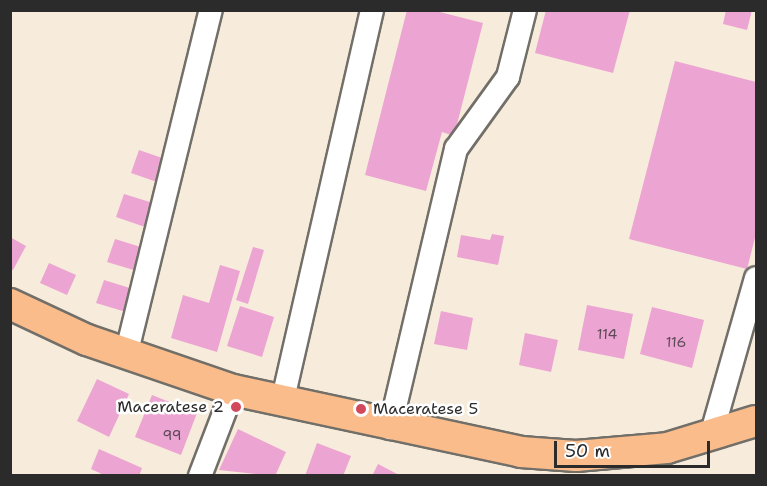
<!DOCTYPE html>
<style>
body{margin:0}
#map{position:relative;width:767px;height:486px;overflow:hidden;background:#f7ecdb;font-family:"Shantell Sans",sans-serif}
div>[style]{position:absolute}
.building>*{inset:0;background:#eca4d2}
.roads{filter:drop-shadow(2px 0 #726f69) drop-shadow(-2px 0 #726f69) drop-shadow(0 2px #726f69) drop-shadow(0 -2px #726f69)}
.minor>*{height:22px;margin:-11px;padding:0 11px;transform-origin:11px;border-radius:11px;background:#fff}
.major>*{height:30px;margin:-15px;padding:0 15px;transform-origin:15px;border-radius:15px;background:#fabc8b}
.dots>*{width:16px;height:16px;translate:-50% -50%;box-sizing:border-box;border:3px solid #fff;border-radius:50%}
span{translate:-50% -50%;white-space:nowrap;text-align:center;line-height:1.15;-webkit-text-stroke:5px #fff;paint-order:stroke}
.number-label{font-size:14px;color:#5b4955}
.number-label span{-webkit-text-stroke-width:0}
.poi-label{font-size:16px;color:#2b2b2b}
.right{translate:-100% -50%;text-align:right}
.left{translate:0 -50%;text-align:left}
.frame{position:absolute;inset:0;border:12px solid #2b2b2b;pointer-events:none}
.scale{position:absolute;left:554px;top:441px;width:156px;height:27px;box-sizing:border-box;border:3px solid #2b2b2b;border-top:0;padding-left:8px;font-size:18px;line-height:21px;white-space:nowrap;color:#2b2b2b;-webkit-text-stroke:4px #fff;paint-order:stroke}
</style>
<div id="map">
<div class="building">
<div style="clip-path:polygon(407px 10px,432px 10px,483px 23px,454px 136px,442px 132px,426px 191px,365px 175px)"></div>
<div style="clip-path:polygon(546px 10px,630px 10px,613px 73px,535px 53px)"></div>
<div style="clip-path:polygon(726px 10px,752px 10px,747px 30px,723px 24px)"></div>
<div style="clip-path:polygon(675px 61px,756px 82px,756px 234px,747px 269px,629px 239px)"></div>
<div style="clip-path:polygon(139px 150px,168px 160px,160px 183px,131px 173px)"></div>
<div style="clip-path:polygon(124px 194px,153px 203px,145px 227px,116px 217px)"></div>
<div style="clip-path:polygon(492px 234px,504px 236px,498px 265px,457px 257px,461px 235px,490px 240px)"></div>
<div style="clip-path:polygon(10px 237px,26px 246px,13px 270px,10px 269px)"></div>
<div style="clip-path:polygon(115px 239px,144px 248px,137px 271px,107px 262px)"></div>
<div style="clip-path:polygon(253px 247px,264px 250px,248px 304px,236px 300px)"></div>
<div style="clip-path:polygon(49px 263px,76px 275px,67px 295px,40px 283px)"></div>
<div style="clip-path:polygon(220px 265px,240px 271px,217px 352px,171px 338px,183px 295px,209px 303px)"></div>
<div style="clip-path:polygon(104px 280px,133px 289px,126px 312px,96px 303px)"></div>
<div style="clip-path:polygon(587px 305px,633px 314px,624px 359px,578px 350px)"></div>
<div style="clip-path:polygon(240px 306px,274px 317px,262px 357px,227px 346px)"></div>
<div style="clip-path:polygon(652px 307px,704px 320px,692px 368px,640px 354px)"></div>
<div style="clip-path:polygon(441px 311px,473px 318px,467px 350px,434px 344px)"></div>
<div style="clip-path:polygon(525px 333px,558px 340px,551px 372px,519px 365px)"></div>
<div style="clip-path:polygon(97px 379px,129px 394px,109px 437px,77px 421px)"></div>
<div style="clip-path:polygon(152px 395px,197px 413px,181px 455px,135px 437px)"></div>
<div style="clip-path:polygon(238px 429px,286px 452px,275px 476px,219px 470px)"></div>
<div style="clip-path:polygon(317px 443px,351px 456px,343px 476px,305px 476px)"></div>
<div style="clip-path:polygon(99px 449px,142px 468px,139px 476px,106px 476px,91px 469px)"></div>
<div style="clip-path:polygon(378px 464px,401px 476px,372px 476px)"></div>
</div>
<div class="roads">
<div class="minor">
<div style="left:126px;top:355px;width:355px;rotate:-76.2deg"></div>
<div style="left:282px;top:403px;width:403px;rotate:-77.1deg"></div>
<div style="left:390px;top:428px;width:287px;rotate:-76.7deg"></div>
<div style="left:456px;top:149px;width:89px;rotate:-54.2deg"></div>
<div style="left:508px;top:77px;width:69px;rotate:-75.8deg"></div>
<div style="left:711px;top:436px;width:164px;rotate:-74.1deg"></div>
<div style="left:200px;top:476px;width:92px;rotate:-69deg"></div>
</div>
<div class="major">
<div style="left:10px;top:304px;width:85px;rotate:25.1deg"></div>
<div style="left:87px;top:340px;width:154px;rotate:18.9deg"></div>
<div style="left:233px;top:390px;width:295px;rotate:12.1deg"></div>
<div style="left:521px;top:452px;width:55px;rotate:4.2deg"></div>
<div style="left:576px;top:456px;width:91px;rotate:-5deg"></div>
<div style="left:667px;top:448px;width:93px;rotate:-16.9deg"></div>
</div>
</div>
<div class="dots">
<div style="left:236px;top:407px;background:#d1495b"></div>
<div style="left:361px;top:409px;background:#d1495b"></div>
</div>
<div class="number-label">
<span style="left:607px;top:334px">114</span>
<span style="left:676px;top:342px">116</span>
<span style="left:172px;top:435px">99</span>
</div>
<div class="poi-label">
<span class="right" style="left:224px;top:407px">Maceratese 2</span>
<span class="left" style="left:373px;top:409px">Maceratese 5</span>
</div>
<div class="frame"></div>
<div class="scale">50 m</div>
</div>
